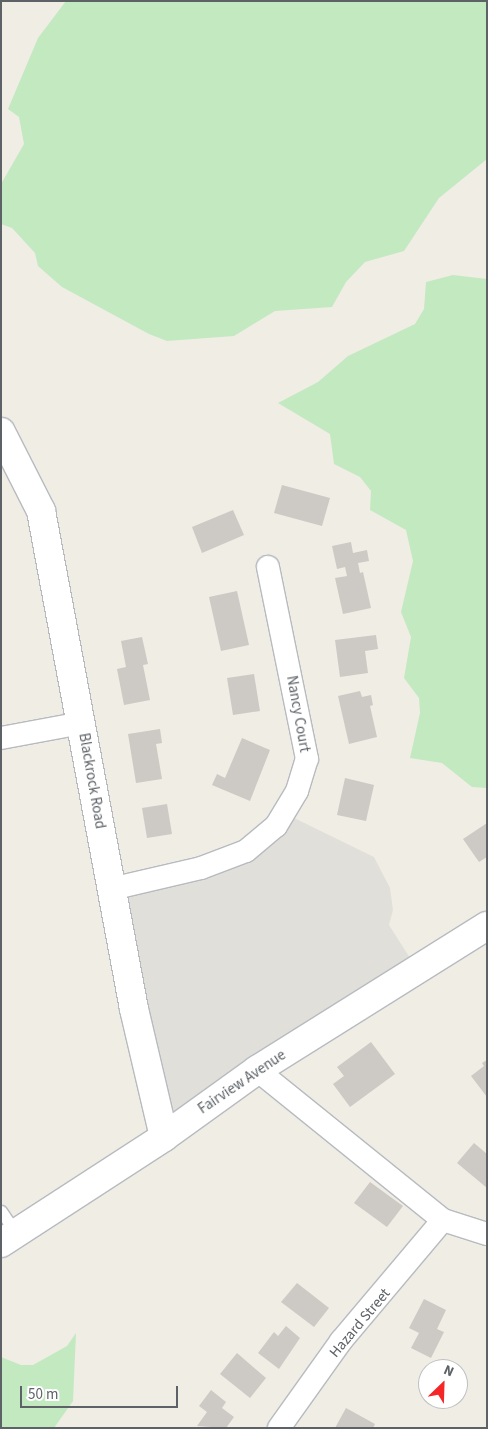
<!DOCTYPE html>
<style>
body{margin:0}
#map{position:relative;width:488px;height:1429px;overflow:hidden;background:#f0ede5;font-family:"Source Sans 3",sans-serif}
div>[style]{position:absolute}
.industrial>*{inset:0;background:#e1dfd9}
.green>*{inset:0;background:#c3e9c0}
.building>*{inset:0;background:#cdc9c4}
.roads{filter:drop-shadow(1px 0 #b7bbc0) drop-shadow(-1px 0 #b7bbc0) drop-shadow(0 1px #b7bbc0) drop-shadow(0 -1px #b7bbc0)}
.service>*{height:11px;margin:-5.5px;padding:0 5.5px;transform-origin:5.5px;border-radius:5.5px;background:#fff}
.minor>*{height:22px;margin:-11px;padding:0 11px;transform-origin:11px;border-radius:11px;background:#fff}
.tertiary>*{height:28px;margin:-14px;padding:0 14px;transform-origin:14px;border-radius:14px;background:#fff}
.secondary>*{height:28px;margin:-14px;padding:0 14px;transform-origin:14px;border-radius:14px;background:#fff}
span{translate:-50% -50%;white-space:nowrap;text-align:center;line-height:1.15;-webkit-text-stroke:4px #fff;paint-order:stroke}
.street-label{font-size:15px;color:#5d6266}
.frame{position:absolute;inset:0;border:2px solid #5d6266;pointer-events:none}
.north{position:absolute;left:418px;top:1359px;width:50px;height:50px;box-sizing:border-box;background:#fff;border:1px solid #bec0c2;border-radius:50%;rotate:24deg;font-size:14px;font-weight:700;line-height:20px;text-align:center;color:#5d6266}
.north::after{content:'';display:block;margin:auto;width:18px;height:22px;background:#f52628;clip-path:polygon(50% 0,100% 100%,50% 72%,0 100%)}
.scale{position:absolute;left:20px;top:1386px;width:158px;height:22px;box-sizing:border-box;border:2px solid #5d6266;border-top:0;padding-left:6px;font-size:15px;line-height:18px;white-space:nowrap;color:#5d6266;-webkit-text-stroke:4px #fff;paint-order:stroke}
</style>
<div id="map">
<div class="industrial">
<div style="clip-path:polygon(286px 814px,374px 857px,390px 888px,393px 910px,389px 925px,417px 969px,172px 1132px,115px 901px,205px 867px)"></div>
</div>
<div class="green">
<div style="clip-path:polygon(66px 1px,487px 1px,487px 159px,439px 198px,404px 251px,365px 262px,346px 282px,332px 307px,275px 311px,234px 336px,167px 341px,149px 334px,62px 287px,38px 266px,35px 253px,12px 228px,1px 224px,1px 184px,24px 144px,19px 117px,8px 109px,38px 38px)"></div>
<div style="clip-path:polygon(453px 275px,487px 279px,487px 788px,472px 787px,442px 763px,410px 758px,420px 713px,419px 698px,404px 678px,411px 637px,401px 612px,413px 561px,406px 530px,370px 510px,371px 491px,360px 477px,334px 464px,330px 434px,278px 403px,318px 382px,348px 356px,415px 324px,424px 309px,426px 282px)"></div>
<div style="clip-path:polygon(76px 1333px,73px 1401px,54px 1428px,1px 1428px,1px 1357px,21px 1365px,33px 1365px,67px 1346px)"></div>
</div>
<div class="building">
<div style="clip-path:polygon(282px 485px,330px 498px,322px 526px,274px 513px)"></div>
<div style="clip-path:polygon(233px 510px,244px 535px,202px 553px,192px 527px)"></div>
<div style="clip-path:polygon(351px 542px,353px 553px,367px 550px,369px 561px,358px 563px,360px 573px,363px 572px,371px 608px,343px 614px,335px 578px,347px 576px,345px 567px,337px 569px,332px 546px)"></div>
<div style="clip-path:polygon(237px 591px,249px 645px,221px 651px,209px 597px)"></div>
<div style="clip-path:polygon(376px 635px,378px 649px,365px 651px,368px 673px,340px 677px,335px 640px)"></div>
<div style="clip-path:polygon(142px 637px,148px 664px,143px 665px,150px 700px,124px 705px,117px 669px,126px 667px,121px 641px)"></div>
<div style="clip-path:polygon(254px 674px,260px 711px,233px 715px,227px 678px)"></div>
<div style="clip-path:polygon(360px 691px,362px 697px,371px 695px,373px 705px,370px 706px,377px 737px,349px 744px,338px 696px)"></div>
<div style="clip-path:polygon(160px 729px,162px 743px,156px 744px,162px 779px,136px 783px,128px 734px)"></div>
<div style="clip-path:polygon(242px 738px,270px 750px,250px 801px,212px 785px,217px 774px,225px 778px)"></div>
<div style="clip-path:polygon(345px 778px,374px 785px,366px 821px,337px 815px)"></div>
<div style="clip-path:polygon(167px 804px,172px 834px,147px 838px,142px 808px)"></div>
<div style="clip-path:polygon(487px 823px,487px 857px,479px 862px,463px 839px)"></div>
<div style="clip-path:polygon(371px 1042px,395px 1074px,350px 1107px,333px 1084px,344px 1076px,337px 1067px)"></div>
<div style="clip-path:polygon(487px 1060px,487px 1097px,471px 1076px,484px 1066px,482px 1063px)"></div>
<div style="clip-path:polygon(474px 1143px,487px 1154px,487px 1188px,457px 1163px)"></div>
<div style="clip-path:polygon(370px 1182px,403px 1206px,387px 1227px,354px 1203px)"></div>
<div style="clip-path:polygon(297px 1283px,329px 1308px,314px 1327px,281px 1302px)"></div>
<div style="clip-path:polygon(424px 1299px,446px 1310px,437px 1329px,444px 1332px,431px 1358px,411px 1348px,419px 1333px,409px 1328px)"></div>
<div style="clip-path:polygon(286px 1326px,300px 1338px,279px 1369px,258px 1353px,274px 1332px,278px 1336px)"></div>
<div style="clip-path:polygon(237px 1353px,266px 1378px,250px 1398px,220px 1374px)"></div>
<div style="clip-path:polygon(211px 1390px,226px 1402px,222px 1408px,234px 1417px,226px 1428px,197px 1426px,207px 1412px,199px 1406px)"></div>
<div style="clip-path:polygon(346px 1408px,375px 1424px,373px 1428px,335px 1428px)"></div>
</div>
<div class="roads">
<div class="service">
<div style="left:1px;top:1211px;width:27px;rotate:56deg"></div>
</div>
<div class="minor">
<div style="left:1px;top:738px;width:82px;rotate:-10.5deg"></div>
<div style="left:111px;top:889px;width:92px;rotate:-13.1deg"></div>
<div style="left:201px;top:868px;width:48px;rotate:-20.7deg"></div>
<div style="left:246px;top:851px;width:39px;rotate:-40deg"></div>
<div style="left:276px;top:826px;width:41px;rotate:-59deg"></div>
<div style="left:297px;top:791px;width:34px;rotate:-73deg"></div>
<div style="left:307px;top:759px;width:196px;rotate:-101.5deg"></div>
<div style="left:257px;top:1070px;width:239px;rotate:38.9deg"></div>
<div style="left:443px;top:1220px;width:46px;rotate:17.7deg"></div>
<div style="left:279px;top:1428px;width:107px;rotate:-54.5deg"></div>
<div style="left:341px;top:1341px;width:158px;rotate:-49.9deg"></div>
</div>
<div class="tertiary">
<div style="left:1px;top:432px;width:89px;rotate:63.1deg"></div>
<div style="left:41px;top:511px;width:507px;rotate:79.42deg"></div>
<div style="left:134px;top:1009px;width:131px;rotate:76.8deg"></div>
</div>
<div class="secondary">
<div style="left:1px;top:1243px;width:194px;rotate:-33deg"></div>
<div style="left:164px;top:1137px;width:115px;rotate:-35.8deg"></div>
<div style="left:257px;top:1070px;width:271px;rotate:-32.1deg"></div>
</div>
</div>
<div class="street-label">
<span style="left:298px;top:714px;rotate:80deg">Nancy Court</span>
<span style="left:92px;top:781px;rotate:80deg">Blackrock Road</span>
<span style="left:242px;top:1082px;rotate:-34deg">Fairview Avenue</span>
<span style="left:360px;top:1323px;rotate:-50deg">Hazard Street</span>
</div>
<div class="frame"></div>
<div class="north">N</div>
<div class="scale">50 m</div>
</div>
